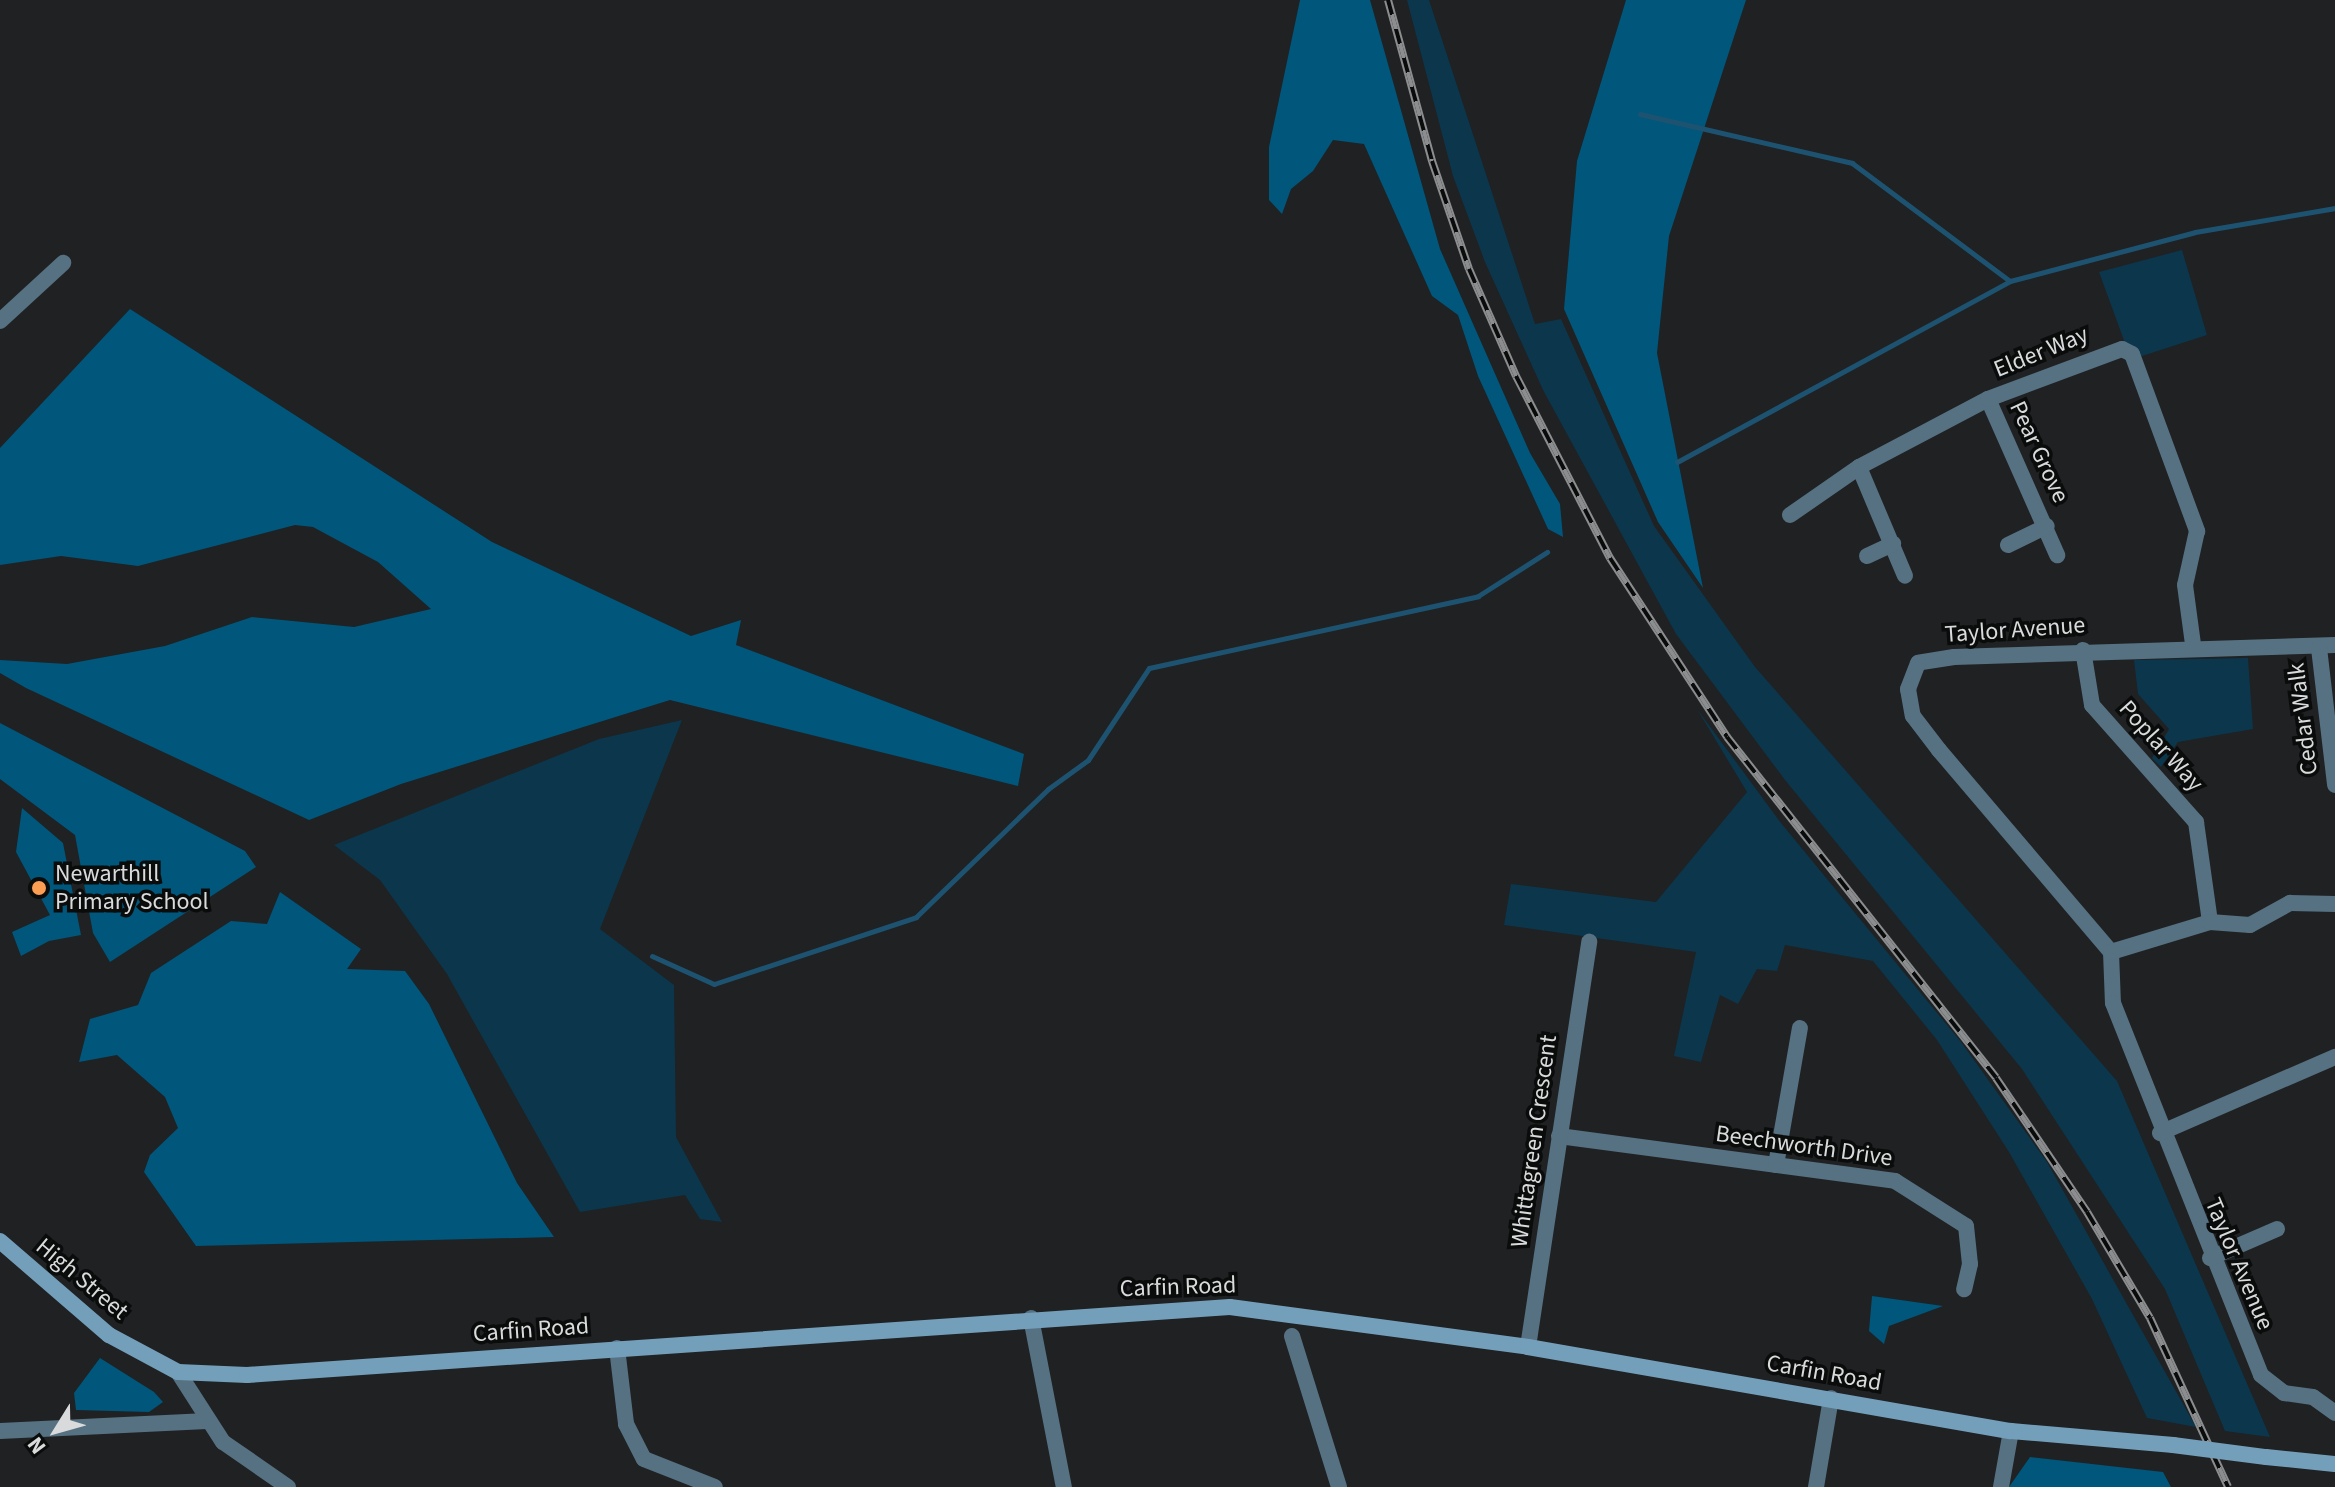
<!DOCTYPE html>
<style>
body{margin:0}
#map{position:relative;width:2335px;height:1487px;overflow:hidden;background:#1f2123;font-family:"Source Sans 3",sans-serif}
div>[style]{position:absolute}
.green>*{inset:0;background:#0c364b}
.forest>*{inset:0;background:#00567b}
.stream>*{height:5px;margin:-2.5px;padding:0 2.5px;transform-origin:2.5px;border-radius:2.5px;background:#1d5370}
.minor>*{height:16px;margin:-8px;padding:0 8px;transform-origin:8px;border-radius:8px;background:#567182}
.tertiary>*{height:16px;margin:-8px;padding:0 8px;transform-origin:8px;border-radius:8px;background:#567182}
.secondary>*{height:16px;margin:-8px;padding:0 8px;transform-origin:8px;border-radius:8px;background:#739fbb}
.rail>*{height:8px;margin-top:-4px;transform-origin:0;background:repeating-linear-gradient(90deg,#0a0b0b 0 15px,#8c8d8f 0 30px);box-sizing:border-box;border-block:2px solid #8c8d8f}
.secondary-bridge>*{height:16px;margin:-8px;padding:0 8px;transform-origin:8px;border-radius:8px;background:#739fbb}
.dots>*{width:22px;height:22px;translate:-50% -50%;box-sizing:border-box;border:4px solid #0a0b0b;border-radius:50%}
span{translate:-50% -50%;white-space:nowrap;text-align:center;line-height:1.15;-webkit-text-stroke:7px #0a0b0b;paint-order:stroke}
.street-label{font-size:24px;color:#d9dadb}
.poi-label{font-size:24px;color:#d9dadb}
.left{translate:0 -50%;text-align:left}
.north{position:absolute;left:16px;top:1391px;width:80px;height:80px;-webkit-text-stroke:6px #0a0b0b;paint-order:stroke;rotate:233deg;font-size:22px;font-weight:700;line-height:32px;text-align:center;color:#d9dadb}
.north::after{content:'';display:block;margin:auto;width:28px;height:36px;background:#d9dadb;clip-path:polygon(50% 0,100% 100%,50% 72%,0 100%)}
</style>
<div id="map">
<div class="green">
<div style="clip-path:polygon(1407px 0,1429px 0,1535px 324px,1561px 319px,1654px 526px,1755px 667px,2117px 1081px,2270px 1437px,2225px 1431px,2165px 1289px,2022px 1069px,1785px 780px,1676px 634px,1543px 390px,1485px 262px,1453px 176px)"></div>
<div style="clip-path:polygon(2182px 250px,2207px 335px,2139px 357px,2126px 346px,2099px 272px)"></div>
<div style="clip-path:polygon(2248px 658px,2253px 729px,2178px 742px,2161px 767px,2152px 758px,2169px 729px,2138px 694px,2134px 660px)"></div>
<div style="clip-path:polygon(1697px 709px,1781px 823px,1961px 1042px,2047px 1162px,2196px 1427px,2147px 1418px,2092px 1299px,2009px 1152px,1937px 1040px,1873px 961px,1785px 945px,1777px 971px,1757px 969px,1738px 1004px,1720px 995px,1701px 1062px,1674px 1056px,1696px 952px,1504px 925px,1511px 884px,1656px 902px,1747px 792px)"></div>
<div style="clip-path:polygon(682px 720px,600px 929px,674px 985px,676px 1137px,722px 1222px,700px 1219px,685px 1195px,580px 1212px,447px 974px,380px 880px,334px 845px,599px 739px)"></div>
</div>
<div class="forest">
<div style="clip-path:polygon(1300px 0,1370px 0,1440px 249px,1530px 453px,1560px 504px,1563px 537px,1548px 529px,1478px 376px,1458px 315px,1432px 296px,1364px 144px,1333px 140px,1313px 171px,1291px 189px,1282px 214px,1269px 200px,1269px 147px)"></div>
<div style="clip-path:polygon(1626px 0,1746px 0,1669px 236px,1657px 353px,1703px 588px,1658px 522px,1564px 309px,1577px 161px)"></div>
<div style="clip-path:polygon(130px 309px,492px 542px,691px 636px,741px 620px,736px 645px,1024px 754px,1018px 786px,670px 700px,401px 784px,309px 820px,26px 688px,0 673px,0 660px,67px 664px,165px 646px,252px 617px,354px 627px,431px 609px,378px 562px,313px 527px,295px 525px,138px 566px,61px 556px,0 565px,0 448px)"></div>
<div style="clip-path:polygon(0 723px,245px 851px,256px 867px,110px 962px,93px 933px,75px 835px,0 779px)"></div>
<div style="clip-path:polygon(22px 808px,63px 843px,81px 935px,49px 941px,21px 956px,12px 932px,50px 915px,16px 852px)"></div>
<div style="clip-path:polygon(280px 892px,361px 949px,347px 969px,405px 971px,429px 1004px,517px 1183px,554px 1237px,196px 1246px,144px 1172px,150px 1155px,178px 1128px,165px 1097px,117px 1055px,79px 1062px,90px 1019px,138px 1005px,151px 973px,231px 921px,267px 924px)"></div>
<div style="clip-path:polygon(1872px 1296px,1943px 1306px,1889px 1326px,1884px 1344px,1869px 1331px)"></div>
<div style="clip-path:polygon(100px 1358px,154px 1392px,163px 1402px,149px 1412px,76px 1410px,74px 1393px)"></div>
<div style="clip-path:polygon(2030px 1457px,2163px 1472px,2171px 1487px,2009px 1487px)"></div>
</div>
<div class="stream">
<div style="left:1640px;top:114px;width:218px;rotate:13deg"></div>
<div style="left:1852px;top:163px;width:197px;rotate:36.8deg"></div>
<div style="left:1677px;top:462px;width:379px;rotate:-28.5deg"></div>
<div style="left:2010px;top:281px;width:191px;rotate:-14.8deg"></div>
<div style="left:2195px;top:232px;width:142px;rotate:-9.7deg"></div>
<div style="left:652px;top:956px;width:68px;rotate:24.3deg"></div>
<div style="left:714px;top:984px;width:213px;rotate:-18.3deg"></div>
<div style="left:916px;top:917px;width:184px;rotate:-44.1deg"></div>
<div style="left:1048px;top:789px;width:49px;rotate:-35.9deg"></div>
<div style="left:1088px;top:760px;width:110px;rotate:-56.5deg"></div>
<div style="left:1149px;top:668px;width:337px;rotate:-12.3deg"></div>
<div style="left:1478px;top:596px;width:82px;rotate:-32.5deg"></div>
</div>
<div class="minor">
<div style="left:0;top:321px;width:86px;rotate:-42.6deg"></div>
<div style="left:1988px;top:399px;width:171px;rotate:66.1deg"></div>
<div style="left:1859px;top:467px;width:118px;rotate:67.1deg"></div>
<div style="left:1790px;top:515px;width:84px;rotate:-34.8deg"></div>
<div style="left:1859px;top:467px;width:146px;rotate:-27.8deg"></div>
<div style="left:1988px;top:399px;width:143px;rotate:-20.5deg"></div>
<div style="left:2122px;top:349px;width:11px;rotate:27deg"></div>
<div style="left:2132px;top:354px;width:189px;rotate:69.8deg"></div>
<div style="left:2197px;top:531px;width:55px;rotate:102.5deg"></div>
<div style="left:2185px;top:585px;width:60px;rotate:82.3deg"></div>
<div style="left:2008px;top:545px;width:43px;rotate:-26deg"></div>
<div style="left:1867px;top:556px;width:29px;rotate:-25deg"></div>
<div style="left:2335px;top:645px;width:381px;rotate:178.2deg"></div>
<div style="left:1954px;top:657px;width:36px;rotate:171deg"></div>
<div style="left:1918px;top:663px;width:28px;rotate:111deg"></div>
<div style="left:1908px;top:689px;width:27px;rotate:80deg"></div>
<div style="left:1913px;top:716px;width:43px;rotate:52.6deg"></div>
<div style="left:1939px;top:750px;width:265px;rotate:49.6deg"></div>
<div style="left:2111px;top:952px;width:51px;rotate:87.8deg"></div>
<div style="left:2113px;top:1003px;width:400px;rotate:68.3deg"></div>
<div style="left:2261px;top:1375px;width:29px;rotate:38deg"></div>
<div style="left:2284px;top:1393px;width:29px;rotate:8deg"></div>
<div style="left:2313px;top:1397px;width:27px;rotate:36deg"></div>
<div style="left:2319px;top:648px;width:138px;rotate:83.3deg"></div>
<div style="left:2083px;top:650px;width:56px;rotate:80.7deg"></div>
<div style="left:2092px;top:705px;width:157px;rotate:48.4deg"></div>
<div style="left:2196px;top:822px;width:101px;rotate:82deg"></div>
<div style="left:2111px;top:952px;width:103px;rotate:-16.9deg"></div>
<div style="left:2210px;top:922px;width:40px;rotate:4.3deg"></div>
<div style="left:2250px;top:925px;width:46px;rotate:-28.8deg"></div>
<div style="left:2290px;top:903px;width:45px;rotate:1.3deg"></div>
<div style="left:2160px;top:1133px;width:191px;rotate:-23.5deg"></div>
<div style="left:1559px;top:1136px;width:339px;rotate:7.6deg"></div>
<div style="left:1895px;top:1181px;width:84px;rotate:32.4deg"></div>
<div style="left:1966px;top:1226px;width:38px;rotate:84deg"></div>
<div style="left:1970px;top:1264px;width:26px;rotate:103deg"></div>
<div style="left:1776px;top:1165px;width:139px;rotate:-80.1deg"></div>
<div style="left:2210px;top:1258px;width:73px;rotate:-23.4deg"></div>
<div style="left:1031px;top:1318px;width:172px;rotate:79deg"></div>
<div style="left:1292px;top:1336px;width:158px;rotate:72.7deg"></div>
<div style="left:1528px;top:1347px;width:410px;rotate:-81.4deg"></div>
<div style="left:617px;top:1348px;width:77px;rotate:83.2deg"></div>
<div style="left:626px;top:1424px;width:39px;rotate:63deg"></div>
<div style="left:644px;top:1459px;width:76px;rotate:21.5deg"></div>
<div style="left:0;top:1431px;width:207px;rotate:-2.8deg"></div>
<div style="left:2001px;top:1487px;width:57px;rotate:-79.9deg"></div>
</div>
<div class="tertiary">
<div style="left:178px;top:1372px;width:83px;rotate:57.3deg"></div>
<div style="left:223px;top:1442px;width:79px;rotate:34.7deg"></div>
<div style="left:1816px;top:1487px;width:90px;rotate:-80.4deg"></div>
</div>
<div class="secondary">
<div style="left:0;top:1241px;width:144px;rotate:40.8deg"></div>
<div style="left:109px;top:1335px;width:78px;rotate:28.2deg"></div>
<div style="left:178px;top:1372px;width:69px;rotate:2.5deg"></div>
<div style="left:247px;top:1375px;width:985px;rotate:-3.96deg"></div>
<div style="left:1230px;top:1307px;width:301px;rotate:7.6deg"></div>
<div style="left:1528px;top:1347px;width:490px;rotate:9.9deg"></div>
<div style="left:2011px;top:1431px;width:163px;rotate:4.9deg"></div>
<div style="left:2266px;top:1457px;width:69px;rotate:5.8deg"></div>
</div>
<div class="rail">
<div style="left:1388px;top:0;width:167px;rotate:74.7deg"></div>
<div style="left:1432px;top:161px;width:114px;rotate:71.1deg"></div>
<div style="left:1469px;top:269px;width:117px;rotate:66.3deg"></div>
<div style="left:1516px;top:376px;width:205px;rotate:62.7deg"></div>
<div style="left:1610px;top:558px;width:214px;rotate:56.8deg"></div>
<div style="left:1727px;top:737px;width:434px;rotate:51.7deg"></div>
<div style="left:1996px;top:1078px;width:162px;rotate:55.8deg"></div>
<div style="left:2087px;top:1212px;width:123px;rotate:59.3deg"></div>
<div style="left:2150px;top:1318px;width:186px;rotate:65.2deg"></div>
</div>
<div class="secondary-bridge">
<div style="left:2173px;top:1445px;width:94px;rotate:7.4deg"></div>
</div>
<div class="dots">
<div style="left:39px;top:888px;background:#fc9d54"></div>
</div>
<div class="street-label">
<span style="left:2041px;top:352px;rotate:-22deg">Elder Way</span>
<span style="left:2039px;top:452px;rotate:65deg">Pear Grove</span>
<span style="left:2015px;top:630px;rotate:-4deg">Taylor Avenue</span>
<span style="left:2303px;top:719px;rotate:-97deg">Cedar Walk</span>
<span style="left:2161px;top:746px;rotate:48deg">Poplar Way</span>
<span style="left:1534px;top:1141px;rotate:-82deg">Whittagreen Crescent</span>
<span style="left:1804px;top:1146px;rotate:8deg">Beechworth Drive</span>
<span style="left:2239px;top:1264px;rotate:67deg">Taylor Avenue</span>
<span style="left:82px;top:1279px;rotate:40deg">High Street</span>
<span style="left:1178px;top:1287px;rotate:-2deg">Carfin Road</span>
<span style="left:531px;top:1330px;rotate:-4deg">Carfin Road</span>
<span style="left:1824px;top:1373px;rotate:10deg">Carfin Road</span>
</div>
<div class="poi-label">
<span class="left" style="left:55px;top:888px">Newarthill<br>Primary School</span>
</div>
<div class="north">N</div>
</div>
